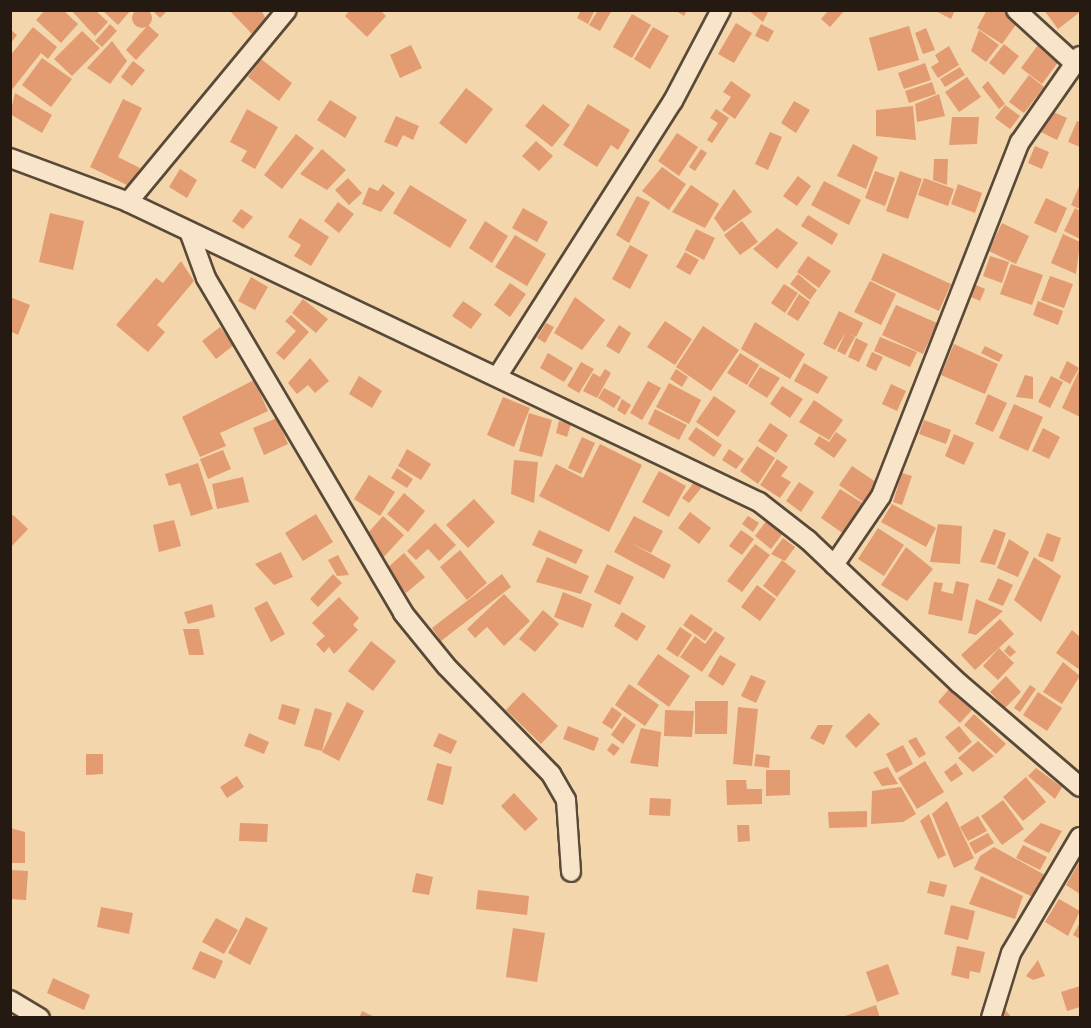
<!DOCTYPE html>
<style>
body{margin:0}
#map{position:relative;width:1091px;height:1028px;overflow:hidden;background:#f4d6ac;font-family:"Gentium Book Plus",serif}
div>[style]{position:absolute}
.building>*{inset:0;background:#e39b71}
.round{border-radius:50%}
.roads{filter:drop-shadow(2px 0 #584938) drop-shadow(-2px 0 #584938) drop-shadow(0 2px #584938) drop-shadow(0 -2px #584938)}
.street>*{height:18px;margin:-9px;padding:0 9px;transform-origin:9px;border-radius:9px;background:#f8e4c9}
span{translate:-50% -50%;white-space:nowrap;text-align:center;line-height:1.15;-webkit-text-stroke:4.5px #f8e4c9;paint-order:stroke}
.frame{position:absolute;inset:0;border:12px solid #241a11;pointer-events:none}
</style>
<div id="map">
<div class="building">
<div class="round" style="left:132px;top:8px;width:20px;height:20px"></div>
<div style="clip-path:polygon(45px 10px,63px 10px,78px 24px,61px 43px,36px 20px)"></div>
<div style="clip-path:polygon(71px 10px,95px 10px,108px 22px,95px 36px)"></div>
<div style="clip-path:polygon(102px 10px,131px 10px,118px 25px)"></div>
<div style="clip-path:polygon(152px 10px,168px 10px,160px 18px)"></div>
<div style="clip-path:polygon(229px 10px,261px 10px,266px 19px,252px 34px)"></div>
<div style="clip-path:polygon(350px 10px,380px 10px,386px 16px,367px 37px,345px 16px)"></div>
<div style="clip-path:polygon(581px 10px,595px 10px,588px 24px,577px 18px)"></div>
<div style="clip-path:polygon(598px 10px,612px 10px,600px 31px,589px 25px)"></div>
<div style="clip-path:polygon(675px 10px,687px 10px,684px 16px)"></div>
<div style="clip-path:polygon(748px 10px,769px 10px,763px 22px)"></div>
<div style="clip-path:polygon(829px 10px,845px 10px,830px 27px,821px 19px)"></div>
<div style="clip-path:polygon(934px 10px,955px 10px,951px 19px)"></div>
<div style="clip-path:polygon(987px 10px,1010px 10px,1020px 19px,1002px 44px,977px 28px)"></div>
<div style="clip-path:polygon(1044px 10px,1080px 10px,1080px 12px,1058px 29px)"></div>
<div style="clip-path:polygon(632px 14px,651px 25px,632px 58px,613px 47px)"></div>
<div style="clip-path:polygon(736px 23px,752px 33px,734px 63px,718px 54px)"></div>
<div style="clip-path:polygon(110px 24px,117px 31px,102px 47px,95px 41px)"></div>
<div style="clip-path:polygon(761px 24px,774px 31px,768px 42px,755px 36px)"></div>
<div style="clip-path:polygon(148px 25px,159px 35px,136px 60px,126px 50px)"></div>
<div style="clip-path:polygon(909px 26px,919px 60px,878px 71px,869px 38px)"></div>
<div style="clip-path:polygon(33px 27px,57px 47px,48px 59px,41px 53px,10px 92px,10px 56px)"></div>
<div style="clip-path:polygon(653px 27px,669px 36px,650px 69px,634px 59px)"></div>
<div style="clip-path:polygon(926px 28px,935px 50px,923px 54px,915px 33px)"></div>
<div style="clip-path:polygon(10px 29px,17px 35px,10px 44px)"></div>
<div style="clip-path:polygon(979px 30px,999px 45px,986px 62px,971px 51px)"></div>
<div style="clip-path:polygon(82px 31px,100px 48px,72px 76px,54px 59px)"></div>
<div style="clip-path:polygon(112px 41px,127px 61px,110px 84px,87px 68px)"></div>
<div style="clip-path:polygon(1041px 41px,1062px 57px,1042px 84px,1021px 68px)"></div>
<div style="clip-path:polygon(1004px 44px,1019px 56px,1004px 75px,989px 63px)"></div>
<div style="clip-path:polygon(411px 45px,422px 68px,400px 78px,390px 55px)"></div>
<div style="clip-path:polygon(949px 46px,959px 65px,938px 78px,931px 67px,939px 62px,935px 55px)"></div>
<div style="clip-path:polygon(42px 58px,72px 79px,51px 107px,22px 85px)"></div>
<div style="clip-path:polygon(261px 59px,292px 83px,279px 101px,248px 77px)"></div>
<div style="clip-path:polygon(133px 61px,145px 70px,132px 86px,121px 77px)"></div>
<div style="clip-path:polygon(925px 63px,931px 80px,904px 89px,898px 73px)"></div>
<div style="clip-path:polygon(960px 67px,965px 75px,945px 87px,940px 79px)"></div>
<div style="clip-path:polygon(1029px 75px,1044px 87px,1024px 113px,1009px 102px)"></div>
<div style="clip-path:polygon(967px 77px,981px 97px,959px 112px,945px 92px)"></div>
<div style="clip-path:polygon(731px 81px,751px 95px,735px 119px,722px 110px,731px 97px,723px 92px)"></div>
<div style="clip-path:polygon(988px 81px,1005px 104px,999px 109px,982px 87px)"></div>
<div style="clip-path:polygon(932px 82px,936px 94px,909px 103px,905px 91px)"></div>
<div style="clip-path:polygon(466px 88px,493px 109px,466px 144px,439px 123px)"></div>
<div style="clip-path:polygon(15px 93px,52px 115px,42px 133px,10px 114px)"></div>
<div style="clip-path:polygon(939px 94px,945px 116px,917px 122px,915px 104px)"></div>
<div style="clip-path:polygon(123px 99px,142px 108px,118px 157px,140px 168px,131px 187px,90px 167px)"></div>
<div style="clip-path:polygon(330px 100px,357px 117px,345px 138px,317px 120px)"></div>
<div style="clip-path:polygon(794px 101px,810px 110px,796px 133px,781px 123px)"></div>
<div style="clip-path:polygon(543px 104px,570px 125px,552px 147px,525px 126px)"></div>
<div style="clip-path:polygon(588px 104px,630px 130px,618px 150px,611px 145px,597px 167px,563px 145px)"></div>
<div style="clip-path:polygon(1005px 105px,1020px 116px,1010px 129px,995px 118px)"></div>
<div style="clip-path:polygon(913px 106px,916px 140px,876px 136px,876px 110px)"></div>
<div style="clip-path:polygon(247px 109px,278px 127px,255px 169px,241px 161px,247px 151px,230px 142px)"></div>
<div style="clip-path:polygon(716px 109px,729px 118px,712px 143px,707px 140px,718px 123px,710px 118px)"></div>
<div style="clip-path:polygon(1049px 110px,1067px 118px,1057px 140px,1039px 131px)"></div>
<div style="clip-path:polygon(396px 116px,419px 126px,413px 140px,403px 135px,397px 147px,384px 142px)"></div>
<div style="clip-path:polygon(952px 117px,979px 117px,977px 144px,949px 145px)"></div>
<div style="clip-path:polygon(1077px 121px,1080px 122px,1080px 147px,1068px 142px)"></div>
<div style="clip-path:polygon(770px 132px,782px 137px,768px 170px,755px 164px)"></div>
<div style="clip-path:polygon(677px 133px,698px 147px,679px 176px,658px 161px)"></div>
<div style="clip-path:polygon(296px 134px,314px 148px,282px 189px,264px 175px)"></div>
<div style="clip-path:polygon(536px 141px,553px 156px,539px 171px,522px 156px)"></div>
<div style="clip-path:polygon(853px 144px,878px 157px,866px 189px,837px 176px)"></div>
<div style="clip-path:polygon(1035px 146px,1049px 152px,1042px 169px,1028px 163px)"></div>
<div style="clip-path:polygon(322px 149px,346px 170px,327px 190px,300px 174px)"></div>
<div style="clip-path:polygon(701px 149px,707px 153px,695px 171px,689px 167px)"></div>
<div style="clip-path:polygon(934px 159px,948px 159px,947px 185px,933px 180px)"></div>
<div style="clip-path:polygon(662px 167px,686px 184px,669px 210px,642px 191px)"></div>
<div style="clip-path:polygon(180px 169px,197px 180px,187px 198px,169px 187px)"></div>
<div style="clip-path:polygon(875px 171px,895px 178px,885px 206px,865px 198px)"></div>
<div style="clip-path:polygon(900px 171px,922px 179px,908px 219px,886px 211px)"></div>
<div style="clip-path:polygon(798px 176px,811px 186px,797px 206px,783px 196px)"></div>
<div style="clip-path:polygon(348px 178px,362px 193px,349px 205px,335px 190px)"></div>
<div style="clip-path:polygon(924px 178px,954px 189px,948px 206px,918px 195px)"></div>
<div style="clip-path:polygon(824px 181px,861px 200px,849px 225px,811px 205px)"></div>
<div style="clip-path:polygon(383px 184px,395px 193px,381px 212px,362px 204px,369px 187px,378px 191px)"></div>
<div style="clip-path:polygon(958px 184px,982px 193px,975px 213px,951px 204px)"></div>
<div style="clip-path:polygon(1080px 184px,1080px 209px,1071px 205px)"></div>
<div style="clip-path:polygon(410px 185px,467px 220px,450px 248px,393px 213px)"></div>
<div style="clip-path:polygon(691px 185px,719px 204px,705px 228px,672px 212px)"></div>
<div style="clip-path:polygon(734px 189px,752px 212px,724px 232px,714px 218px)"></div>
<div style="clip-path:polygon(637px 196px,650px 202px,629px 243px,616px 235px)"></div>
<div style="clip-path:polygon(1046px 198px,1067px 208px,1056px 233px,1034px 223px)"></div>
<div style="clip-path:polygon(338px 202px,354px 214px,339px 233px,324px 221px)"></div>
<div style="clip-path:polygon(523px 208px,548px 222px,537px 242px,512px 228px)"></div>
<div style="clip-path:polygon(1075px 208px,1080px 211px,1080px 239px,1064px 231px)"></div>
<div style="clip-path:polygon(241px 209px,253px 217px,243px 229px,232px 221px)"></div>
<div style="clip-path:polygon(50px 213px,84px 221px,73px 270px,39px 262px)"></div>
<div style="clip-path:polygon(808px 215px,838px 234px,832px 245px,801px 226px)"></div>
<div style="clip-path:polygon(300px 218px,329px 237px,311px 266px,294px 256px,301px 245px,288px 237px)"></div>
<div style="clip-path:polygon(485px 221px,508px 236px,492px 263px,469px 248px)"></div>
<div style="clip-path:polygon(742px 221px,758px 242px,740px 255px,724px 235px)"></div>
<div style="clip-path:polygon(1002px 223px,1029px 236px,1016px 264px,989px 251px)"></div>
<div style="clip-path:polygon(777px 228px,798px 243px,777px 269px,753px 249px)"></div>
<div style="clip-path:polygon(696px 229px,715px 238px,704px 260px,685px 250px)"></div>
<div style="clip-path:polygon(1063px 234px,1080px 242px,1076px 274px,1051px 263px)"></div>
<div style="clip-path:polygon(515px 235px,546px 254px,527px 286px,495px 267px)"></div>
<div style="clip-path:polygon(630px 245px,648px 255px,630px 289px,612px 279px)"></div>
<div style="clip-path:polygon(685px 252px,699px 260px,690px 275px,676px 267px)"></div>
<div style="clip-path:polygon(883px 253px,951px 284px,939px 311px,871px 280px)"></div>
<div style="clip-path:polygon(808px 256px,831px 271px,819px 288px,797px 272px)"></div>
<div style="clip-path:polygon(990px 256px,1009px 262px,1002px 283px,983px 276px)"></div>
<div style="clip-path:polygon(181px 261px,194px 281px,157px 325px,165px 332px,148px 352px,116px 325px,156px 278px,163px 283px)"></div>
<div style="clip-path:polygon(1011px 264px,1043px 275px,1032px 305px,1000px 294px)"></div>
<div style="clip-path:polygon(798px 274px,817px 290px,810px 300px,790px 284px)"></div>
<div style="clip-path:polygon(1050px 276px,1073px 284px,1064px 308px,1041px 300px)"></div>
<div style="clip-path:polygon(251px 277px,268px 287px,255px 310px,238px 301px)"></div>
<div style="clip-path:polygon(870px 281px,896px 294px,881px 325px,854px 312px)"></div>
<div style="clip-path:polygon(510px 283px,526px 294px,510px 317px,494px 305px)"></div>
<div style="clip-path:polygon(784px 284px,798px 293px,785px 313px,771px 303px)"></div>
<div style="clip-path:polygon(974px 284px,985px 289px,980px 301px,969px 296px)"></div>
<div style="clip-path:polygon(799px 294px,810px 302px,798px 321px,787px 314px)"></div>
<div style="clip-path:polygon(10px 297px,30px 305px,18px 335px,10px 331px)"></div>
<div style="clip-path:polygon(575px 297px,605px 320px,582px 350px,554px 333px)"></div>
<div style="clip-path:polygon(303px 299px,328px 319px,316px 333px,292px 313px)"></div>
<div style="clip-path:polygon(463px 301px,482px 314px,471px 329px,452px 316px)"></div>
<div style="clip-path:polygon(1038px 301px,1063px 311px,1058px 325px,1033px 315px)"></div>
<div style="clip-path:polygon(896px 305px,937px 323px,923px 354px,882px 335px)"></div>
<div style="clip-path:polygon(839px 311px,863px 323px,856px 337px,849px 333px,855px 337px,845px 355px,837px 351px,846px 332px,835px 350px,823px 344px)"></div>
<div style="clip-path:polygon(291px 315px,309px 332px,284px 360px,276px 353px,296px 331px,285px 321px)"></div>
<div style="clip-path:polygon(665px 321px,692px 339px,675px 365px,647px 347px)"></div>
<div style="clip-path:polygon(755px 322px,805px 354px,790px 379px,741px 349px)"></div>
<div style="clip-path:polygon(546px 323px,554px 327px,545px 343px,537px 338px)"></div>
<div style="clip-path:polygon(619px 325px,631px 333px,619px 354px,606px 346px)"></div>
<div style="clip-path:polygon(703px 326px,739px 350px,711px 391px,676px 367px)"></div>
<div style="clip-path:polygon(220px 327px,234px 345px,216px 359px,202px 341px)"></div>
<div style="clip-path:polygon(880px 337px,917px 352px,910px 367px,874px 351px)"></div>
<div style="clip-path:polygon(856px 338px,868px 344px,859px 362px,848px 357px)"></div>
<div style="clip-path:polygon(954px 344px,998px 364px,985px 394px,941px 375px)"></div>
<div style="clip-path:polygon(985px 346px,1003px 355px,999px 362px,981px 353px)"></div>
<div style="clip-path:polygon(872px 352px,883px 357px,876px 371px,866px 366px)"></div>
<div style="clip-path:polygon(548px 353px,573px 368px,564px 382px,540px 368px)"></div>
<div style="clip-path:polygon(740px 353px,759px 365px,747px 385px,727px 373px)"></div>
<div style="clip-path:polygon(310px 358px,329px 381px,315px 393px,308px 385px,297px 394px,288px 383px)"></div>
<div style="clip-path:polygon(1067px 361px,1079px 368px,1070px 384px,1059px 378px)"></div>
<div style="clip-path:polygon(581px 362px,594px 369px,579px 393px,567px 386px)"></div>
<div style="clip-path:polygon(804px 363px,828px 377px,818px 394px,794px 381px)"></div>
<div style="clip-path:polygon(760px 367px,780px 378px,767px 398px,748px 386px)"></div>
<div style="clip-path:polygon(1080px 368px,1080px 417px,1062px 408px)"></div>
<div style="clip-path:polygon(605px 369px,611px 373px,597px 398px,583px 391px,593px 373px,600px 377px)"></div>
<div style="clip-path:polygon(676px 369px,688px 377px,682px 387px,670px 379px)"></div>
<div style="clip-path:polygon(1025px 375px,1033px 377px,1033px 399px,1016px 397px)"></div>
<div style="clip-path:polygon(359px 376px,382px 391px,372px 408px,349px 394px)"></div>
<div style="clip-path:polygon(1051px 376px,1063px 382px,1050px 408px,1038px 402px)"></div>
<div style="clip-path:polygon(254px 380px,268px 411px,220px 433px,226px 446px,200px 457px,182px 417px)"></div>
<div style="clip-path:polygon(648px 381px,661px 388px,642px 420px,630px 413px)"></div>
<div style="clip-path:polygon(669px 383px,701px 400px,689px 424px,656px 407px)"></div>
<div style="clip-path:polygon(891px 384px,906px 391px,897px 411px,882px 404px)"></div>
<div style="clip-path:polygon(782px 386px,803px 399px,790px 418px,770px 404px)"></div>
<div style="clip-path:polygon(604px 388px,621px 397px,614px 408px,598px 398px)"></div>
<div style="clip-path:polygon(988px 394px,1007px 403px,993px 432px,975px 424px)"></div>
<div style="clip-path:polygon(714px 396px,736px 411px,718px 437px,696px 422px)"></div>
<div style="clip-path:polygon(503px 397px,530px 408px,514px 447px,487px 435px)"></div>
<div style="clip-path:polygon(622px 399px,631px 405px,625px 415px,617px 410px)"></div>
<div style="clip-path:polygon(814px 400px,843px 420px,829px 440px,799px 422px)"></div>
<div style="clip-path:polygon(1014px 404px,1043px 417px,1028px 451px,999px 438px)"></div>
<div style="clip-path:polygon(655px 409px,687px 425px,679px 440px,648px 424px)"></div>
<div style="clip-path:polygon(529px 413px,552px 420px,542px 457px,519px 451px)"></div>
<div style="clip-path:polygon(277px 418px,288px 444px,264px 455px,253px 428px)"></div>
<div style="clip-path:polygon(924px 420px,951px 430px,946px 444px,919px 434px)"></div>
<div style="clip-path:polygon(559px 421px,571px 424px,567px 437px,556px 433px)"></div>
<div style="clip-path:polygon(770px 423px,788px 435px,776px 453px,758px 441px)"></div>
<div style="clip-path:polygon(696px 427px,722px 445px,714px 457px,688px 439px)"></div>
<div style="clip-path:polygon(1043px 428px,1060px 437px,1049px 459px,1032px 451px)"></div>
<div style="clip-path:polygon(836px 432px,847px 440px,834px 458px,814px 444px,819px 436px,829px 442px)"></div>
<div style="clip-path:polygon(954px 434px,974px 443px,964px 465px,945px 456px)"></div>
<div style="clip-path:polygon(582px 437px,595px 443px,581px 474px,568px 468px)"></div>
<div style="clip-path:polygon(600px 444px,642px 465px,609px 532px,539px 496px,556px 464px,583px 478px)"></div>
<div style="clip-path:polygon(757px 446px,775px 458px,758px 484px,740px 471px)"></div>
<div style="clip-path:polygon(407px 449px,431px 464px,421px 480px,398px 466px)"></div>
<div style="clip-path:polygon(729px 449px,744px 459px,736px 469px,722px 460px)"></div>
<div style="clip-path:polygon(223px 450px,231px 469px,208px 479px,200px 459px)"></div>
<div style="clip-path:polygon(777px 459px,788px 467px,781px 476px,791px 482px,780px 498px,760px 485px)"></div>
<div style="clip-path:polygon(514px 460px,538px 462px,534px 503px,511px 494px)"></div>
<div style="clip-path:polygon(198px 463px,213px 509px,191px 516px,180px 483px,169px 486px,165px 474px)"></div>
<div style="clip-path:polygon(852px 466px,879px 484px,866px 504px,839px 485px)"></div>
<div style="clip-path:polygon(397px 468px,413px 479px,407px 488px,391px 478px)"></div>
<div style="clip-path:polygon(659px 471px,686px 486px,669px 517px,642px 502px)"></div>
<div style="clip-path:polygon(902px 473px,912px 476px,902px 505px,893px 502px)"></div>
<div style="clip-path:polygon(369px 475px,395px 492px,380px 516px,354px 499px)"></div>
<div style="clip-path:polygon(243px 477px,249px 502px,217px 509px,212px 484px)"></div>
<div style="clip-path:polygon(695px 481px,702px 487px,689px 503px,682px 498px)"></div>
<div style="clip-path:polygon(799px 482px,814px 492px,801px 512px,786px 501px)"></div>
<div style="clip-path:polygon(840px 489px,864px 504px,844px 534px,821px 518px)"></div>
<div style="clip-path:polygon(404px 493px,425px 511px,408px 532px,387px 514px)"></div>
<div style="clip-path:polygon(474px 499px,495px 522px,468px 548px,446px 525px)"></div>
<div style="clip-path:polygon(892px 504px,936px 528px,926px 547px,881px 522px)"></div>
<div style="clip-path:polygon(690px 512px,711px 528px,699px 544px,678px 528px)"></div>
<div style="clip-path:polygon(316px 514px,333px 542px,303px 561px,285px 533px)"></div>
<div style="clip-path:polygon(13px 515px,28px 529px,10px 548px,10px 517px)"></div>
<div style="clip-path:polygon(383px 516px,404px 535px,382px 559px,370px 548px,375px 542px,367px 534px)"></div>
<div style="clip-path:polygon(634px 516px,663px 531px,651px 553px,629px 542px,671px 565px,664px 579px,614px 552px)"></div>
<div style="clip-path:polygon(748px 516px,759px 523px,753px 532px,742px 524px)"></div>
<div style="clip-path:polygon(174px 520px,181px 546px,159px 552px,153px 525px)"></div>
<div style="clip-path:polygon(767px 520px,784px 532px,771px 549px,755px 536px)"></div>
<div style="clip-path:polygon(435px 523px,456px 545px,439px 561px,428px 549px,416px 560px,407px 551px)"></div>
<div style="clip-path:polygon(938px 524px,962px 526px,960px 564px,930px 562px)"></div>
<div style="clip-path:polygon(878px 528px,904px 545px,884px 576px,858px 559px)"></div>
<div style="clip-path:polygon(994px 529px,1006px 533px,995px 565px,980px 562px)"></div>
<div style="clip-path:polygon(539px 530px,583px 550px,576px 564px,532px 545px)"></div>
<div style="clip-path:polygon(741px 530px,754px 539px,742px 555px,729px 546px)"></div>
<div style="clip-path:polygon(1047px 533px,1061px 538px,1053px 562px,1038px 556px)"></div>
<div style="clip-path:polygon(783px 538px,795px 547px,785px 561px,771px 554px)"></div>
<div style="clip-path:polygon(1009px 539px,1029px 552px,1018px 577px,997px 568px)"></div>
<div style="clip-path:polygon(755px 544px,770px 555px,742px 592px,727px 581px)"></div>
<div style="clip-path:polygon(906px 547px,933px 569px,907px 601px,881px 585px)"></div>
<div style="clip-path:polygon(460px 550px,487px 583px,467px 600px,440px 567px)"></div>
<div style="clip-path:polygon(281px 552px,293px 577px,274px 585px,255px 564px)"></div>
<div style="clip-path:polygon(404px 553px,425px 577px,406px 593px,386px 569px)"></div>
<div style="clip-path:polygon(338px 555px,349px 575px,337px 576px,328px 560px)"></div>
<div style="clip-path:polygon(547px 557px,589px 576px,581px 594px,536px 582px)"></div>
<div style="clip-path:polygon(1034px 557px,1061px 576px,1041px 622px,1014px 600px)"></div>
<div style="clip-path:polygon(782px 560px,796px 571px,777px 597px,763px 586px)"></div>
<div style="clip-path:polygon(607px 564px,634px 577px,620px 605px,594px 592px)"></div>
<div style="clip-path:polygon(333px 574px,342px 583px,318px 607px,310px 599px)"></div>
<div style="clip-path:polygon(502px 574px,511px 587px,441px 641px,432px 628px)"></div>
<div style="clip-path:polygon(998px 578px,1013px 585px,1003px 606px,988px 600px)"></div>
<div style="clip-path:polygon(956px 581px,969px 584px,962px 621px,928px 614px,934px 582px,943px 583px,941px 591px,953px 594px)"></div>
<div style="clip-path:polygon(757px 585px,776px 599px,760px 621px,741px 607px)"></div>
<div style="clip-path:polygon(563px 592px,592px 604px,583px 628px,554px 617px)"></div>
<div style="clip-path:polygon(504px 594px,530px 621px,504px 646px,487px 627px,475px 638px,467px 629px)"></div>
<div style="clip-path:polygon(339px 597px,359px 618px,353px 625px,358px 630px,334px 654px,329px 647px,324px 653px,316px 644px,325px 636px,312px 623px)"></div>
<div style="clip-path:polygon(976px 599px,1003px 611px,976px 635px,968px 633px)"></div>
<div style="clip-path:polygon(267px 601px,285px 634px,271px 642px,254px 608px)"></div>
<div style="clip-path:polygon(212px 604px,215px 617px,188px 624px,184px 612px)"></div>
<div style="clip-path:polygon(543px 610px,559px 624px,535px 652px,519px 639px)"></div>
<div style="clip-path:polygon(622px 612px,646px 626px,637px 641px,614px 626px)"></div>
<div style="clip-path:polygon(691px 614px,713px 629px,705px 641px,683px 625px)"></div>
<div style="clip-path:polygon(1000px 619px,1014px 634px,975px 670px,961px 655px)"></div>
<div style="clip-path:polygon(680px 627px,692px 635px,678px 657px,666px 649px)"></div>
<div style="clip-path:polygon(183px 629px,199px 629px,204px 655px,189px 655px)"></div>
<div style="clip-path:polygon(1072px 630px,1080px 637px,1080px 670px,1056px 653px)"></div>
<div style="clip-path:polygon(715px 631px,725px 638px,702px 672px,680px 657px,695px 636px,705px 644px)"></div>
<div style="clip-path:polygon(371px 641px,396px 661px,373px 691px,348px 671px)"></div>
<div style="clip-path:polygon(1009px 645px,1016px 652px,1010px 657px,1004px 651px)"></div>
<div style="clip-path:polygon(999px 648px,1014px 663px,998px 680px,983px 666px)"></div>
<div style="clip-path:polygon(658px 654px,690px 676px,669px 707px,637px 684px)"></div>
<div style="clip-path:polygon(720px 655px,736px 664px,723px 686px,708px 676px)"></div>
<div style="clip-path:polygon(1063px 662px,1080px 676px,1062px 704px,1043px 692px)"></div>
<div style="clip-path:polygon(751px 675px,766px 681px,756px 703px,741px 696px)"></div>
<div style="clip-path:polygon(1006px 676px,1021px 692px,1005px 708px,990px 692px)"></div>
<div style="clip-path:polygon(629px 684px,659px 705px,645px 726px,615px 705px)"></div>
<div style="clip-path:polygon(1030px 685px,1036px 689px,1020px 712px,1014px 708px)"></div>
<div style="clip-path:polygon(949px 689px,972px 710px,960px 723px,938px 702px)"></div>
<div style="clip-path:polygon(523px 692px,558px 726px,541px 744px,506px 710px)"></div>
<div style="clip-path:polygon(1038px 692px,1062px 708px,1047px 731px,1023px 715px)"></div>
<div style="clip-path:polygon(695px 701px,728px 701px,727px 734px,695px 734px)"></div>
<div style="clip-path:polygon(347px 702px,364px 711px,339px 761px,322px 752px)"></div>
<div style="clip-path:polygon(282px 704px,300px 709px,295px 725px,278px 719px)"></div>
<div style="clip-path:polygon(612px 707px,622px 714px,612px 729px,602px 723px)"></div>
<div style="clip-path:polygon(738px 707px,758px 709px,752px 766px,733px 764px)"></div>
<div style="clip-path:polygon(315px 708px,332px 713px,322px 751px,304px 746px)"></div>
<div style="clip-path:polygon(665px 710px,694px 711px,692px 737px,664px 736px)"></div>
<div style="clip-path:polygon(869px 713px,880px 724px,856px 748px,845px 736px)"></div>
<div style="clip-path:polygon(974px 714px,1006px 744px,996px 754px,964px 725px)"></div>
<div style="clip-path:polygon(624px 716px,636px 725px,623px 744px,611px 735px)"></div>
<div style="clip-path:polygon(818px 725px,833px 725px,824px 745px,810px 738px)"></div>
<div style="clip-path:polygon(568px 726px,599px 738px,594px 751px,563px 739px)"></div>
<div style="clip-path:polygon(959px 726px,972px 742px,959px 753px,945px 737px)"></div>
<div style="clip-path:polygon(641px 728px,661px 732px,658px 767px,630px 763px)"></div>
<div style="clip-path:polygon(249px 733px,269px 742px,264px 754px,244px 746px)"></div>
<div style="clip-path:polygon(439px 733px,457px 741px,451px 754px,433px 746px)"></div>
<div style="clip-path:polygon(916px 737px,926px 754px,919px 758px,908px 741px)"></div>
<div style="clip-path:polygon(978px 741px,994px 756px,973px 772px,958px 758px)"></div>
<div style="clip-path:polygon(612px 743px,620px 748px,614px 756px,607px 750px)"></div>
<div style="clip-path:polygon(903px 745px,913px 764px,896px 773px,886px 754px)"></div>
<div style="clip-path:polygon(86px 754px,103px 754px,103px 774px,86px 775px)"></div>
<div style="clip-path:polygon(756px 754px,770px 756px,769px 768px,754px 766px)"></div>
<div style="clip-path:polygon(925px 761px,944px 792px,917px 809px,898px 778px)"></div>
<div style="clip-path:polygon(437px 763px,452px 767px,443px 805px,427px 800px)"></div>
<div style="clip-path:polygon(956px 763px,963px 774px,951px 782px,944px 772px)"></div>
<div style="clip-path:polygon(888px 767px,898px 784px,882px 786px,873px 772px)"></div>
<div style="clip-path:polygon(1036px 768px,1062px 787px,1055px 799px,1028px 776px)"></div>
<div style="clip-path:polygon(766px 770px,790px 770px,790px 795px,766px 796px)"></div>
<div style="clip-path:polygon(237px 776px,244px 787px,227px 798px,220px 787px)"></div>
<div style="clip-path:polygon(1026px 777px,1046px 802px,1023px 821px,1003px 797px)"></div>
<div style="clip-path:polygon(726px 780px,746px 780px,747px 789px,762px 789px,762px 804px,727px 805px)"></div>
<div style="clip-path:polygon(901px 787px,916px 814px,903px 822px,871px 824px,872px 791px)"></div>
<div style="clip-path:polygon(514px 793px,538px 819px,525px 831px,501px 806px)"></div>
<div style="clip-path:polygon(650px 798px,671px 799px,670px 816px,649px 815px)"></div>
<div style="clip-path:polygon(1003px 800px,1024px 829px,1002px 845px,981px 816px)"></div>
<div style="clip-path:polygon(947px 801px,974px 858px,954px 868px,932px 814px)"></div>
<div style="clip-path:polygon(867px 811px,867px 827px,829px 828px,828px 812px)"></div>
<div style="clip-path:polygon(929px 814px,946px 855px,938px 859px,920px 821px)"></div>
<div style="clip-path:polygon(978px 816px,987px 831px,968px 841px,960px 827px)"></div>
<div style="clip-path:polygon(240px 823px,268px 824px,267px 842px,239px 841px)"></div>
<div style="clip-path:polygon(1041px 823px,1062px 831px,1049px 853px,1023px 841px)"></div>
<div style="clip-path:polygon(737px 825px,749px 825px,750px 841px,738px 842px)"></div>
<div style="clip-path:polygon(10px 828px,25px 832px,25px 863px,10px 863px)"></div>
<div style="clip-path:polygon(988px 833px,994px 843px,975px 854px,969px 843px)"></div>
<div style="clip-path:polygon(1023px 845px,1047px 857px,1040px 870px,1016px 858px)"></div>
<div style="clip-path:polygon(994px 847px,1045px 875px,1037px 899px,974px 869px,980px 856px)"></div>
<div style="clip-path:polygon(1080px 861px,1080px 894px,1066px 885px)"></div>
<div style="clip-path:polygon(10px 870px,28px 871px,26px 900px,10px 899px)"></div>
<div style="clip-path:polygon(416px 873px,433px 877px,429px 895px,412px 892px)"></div>
<div style="clip-path:polygon(981px 876px,1023px 896px,1015px 919px,969px 904px)"></div>
<div style="clip-path:polygon(930px 881px,947px 885px,944px 897px,927px 893px)"></div>
<div style="clip-path:polygon(478px 890px,529px 896px,527px 915px,476px 909px)"></div>
<div style="clip-path:polygon(1059px 899px,1080px 911px,1068px 936px,1045px 922px)"></div>
<div style="clip-path:polygon(951px 905px,975px 911px,968px 940px,944px 934px)"></div>
<div style="clip-path:polygon(101px 907px,133px 913px,129px 934px,97px 927px)"></div>
<div style="clip-path:polygon(246px 917px,268px 928px,250px 965px,228px 953px)"></div>
<div style="clip-path:polygon(216px 918px,238px 930px,224px 954px,202px 942px)"></div>
<div style="clip-path:polygon(1080px 922px,1080px 939px,1073px 935px)"></div>
<div style="clip-path:polygon(513px 928px,545px 933px,537px 982px,506px 977px)"></div>
<div style="clip-path:polygon(957px 946px,985px 952px,980px 973px,970px 971px,969px 979px,951px 975px)"></div>
<div style="clip-path:polygon(200px 951px,223px 961px,215px 979px,192px 969px)"></div>
<div style="clip-path:polygon(1038px 960px,1045px 976px,1033px 980px,1026px 976px)"></div>
<div style="clip-path:polygon(888px 964px,899px 994px,877px 1002px,866px 972px)"></div>
<div style="clip-path:polygon(53px 978px,90px 995px,84px 1010px,47px 993px)"></div>
<div style="clip-path:polygon(1080px 986px,1080px 1007px,1067px 1011px,1061px 992px)"></div>
<div style="clip-path:polygon(876px 1005px,880px 1018px,846px 1018px,845px 1016px)"></div>
<div style="clip-path:polygon(1004px 1008px,1012px 1018px,999px 1018px)"></div>
<div style="clip-path:polygon(362px 1011px,377px 1018px,359px 1018px)"></div>
</div>
<div class="roads">
<div class="street">
<div style="left:1016px;top:10px;width:79px;rotate:42.4deg"></div>
<div style="left:10px;top:158px;width:126px;rotate:20.4deg"></div>
<div style="left:128px;top:202px;width:699px;rotate:25.43deg"></div>
<div style="left:759px;top:502px;width:62px;rotate:37.8deg"></div>
<div style="left:808px;top:540px;width:209px;rotate:43.5deg"></div>
<div style="left:960px;top:684px;width:158px;rotate:40.6deg"></div>
<div style="left:128px;top:202px;width:249px;rotate:-50.4deg"></div>
<div style="left:190px;top:234px;width:47px;rotate:70deg"></div>
<div style="left:206px;top:278px;width:389px;rotate:59.5deg"></div>
<div style="left:403px;top:613px;width:68px;rotate:50.9deg"></div>
<div style="left:446px;top:666px;width:151px;rotate:45.8deg"></div>
<div style="left:551px;top:774px;width:30px;rotate:60deg"></div>
<div style="left:566px;top:800px;width:72px;rotate:86deg"></div>
<div style="left:497px;top:377px;width:327px;rotate:-57.5deg"></div>
<div style="left:673px;top:101px;width:103px;rotate:-62.2deg"></div>
<div style="left:834px;top:565px;width:83px;rotate:-55.7deg"></div>
<div style="left:881px;top:496px;width:380px;rotate:-68.6deg"></div>
<div style="left:1020px;top:142px;width:105px;rotate:-55.1deg"></div>
<div style="left:10px;top:1000px;width:35px;rotate:31deg"></div>
<div style="left:991px;top:1018px;width:68px;rotate:-72.9deg"></div>
<div style="left:1011px;top:953px;width:135px;rotate:-59.3deg"></div>
</div>
</div>
<div class="frame"></div>
</div>
